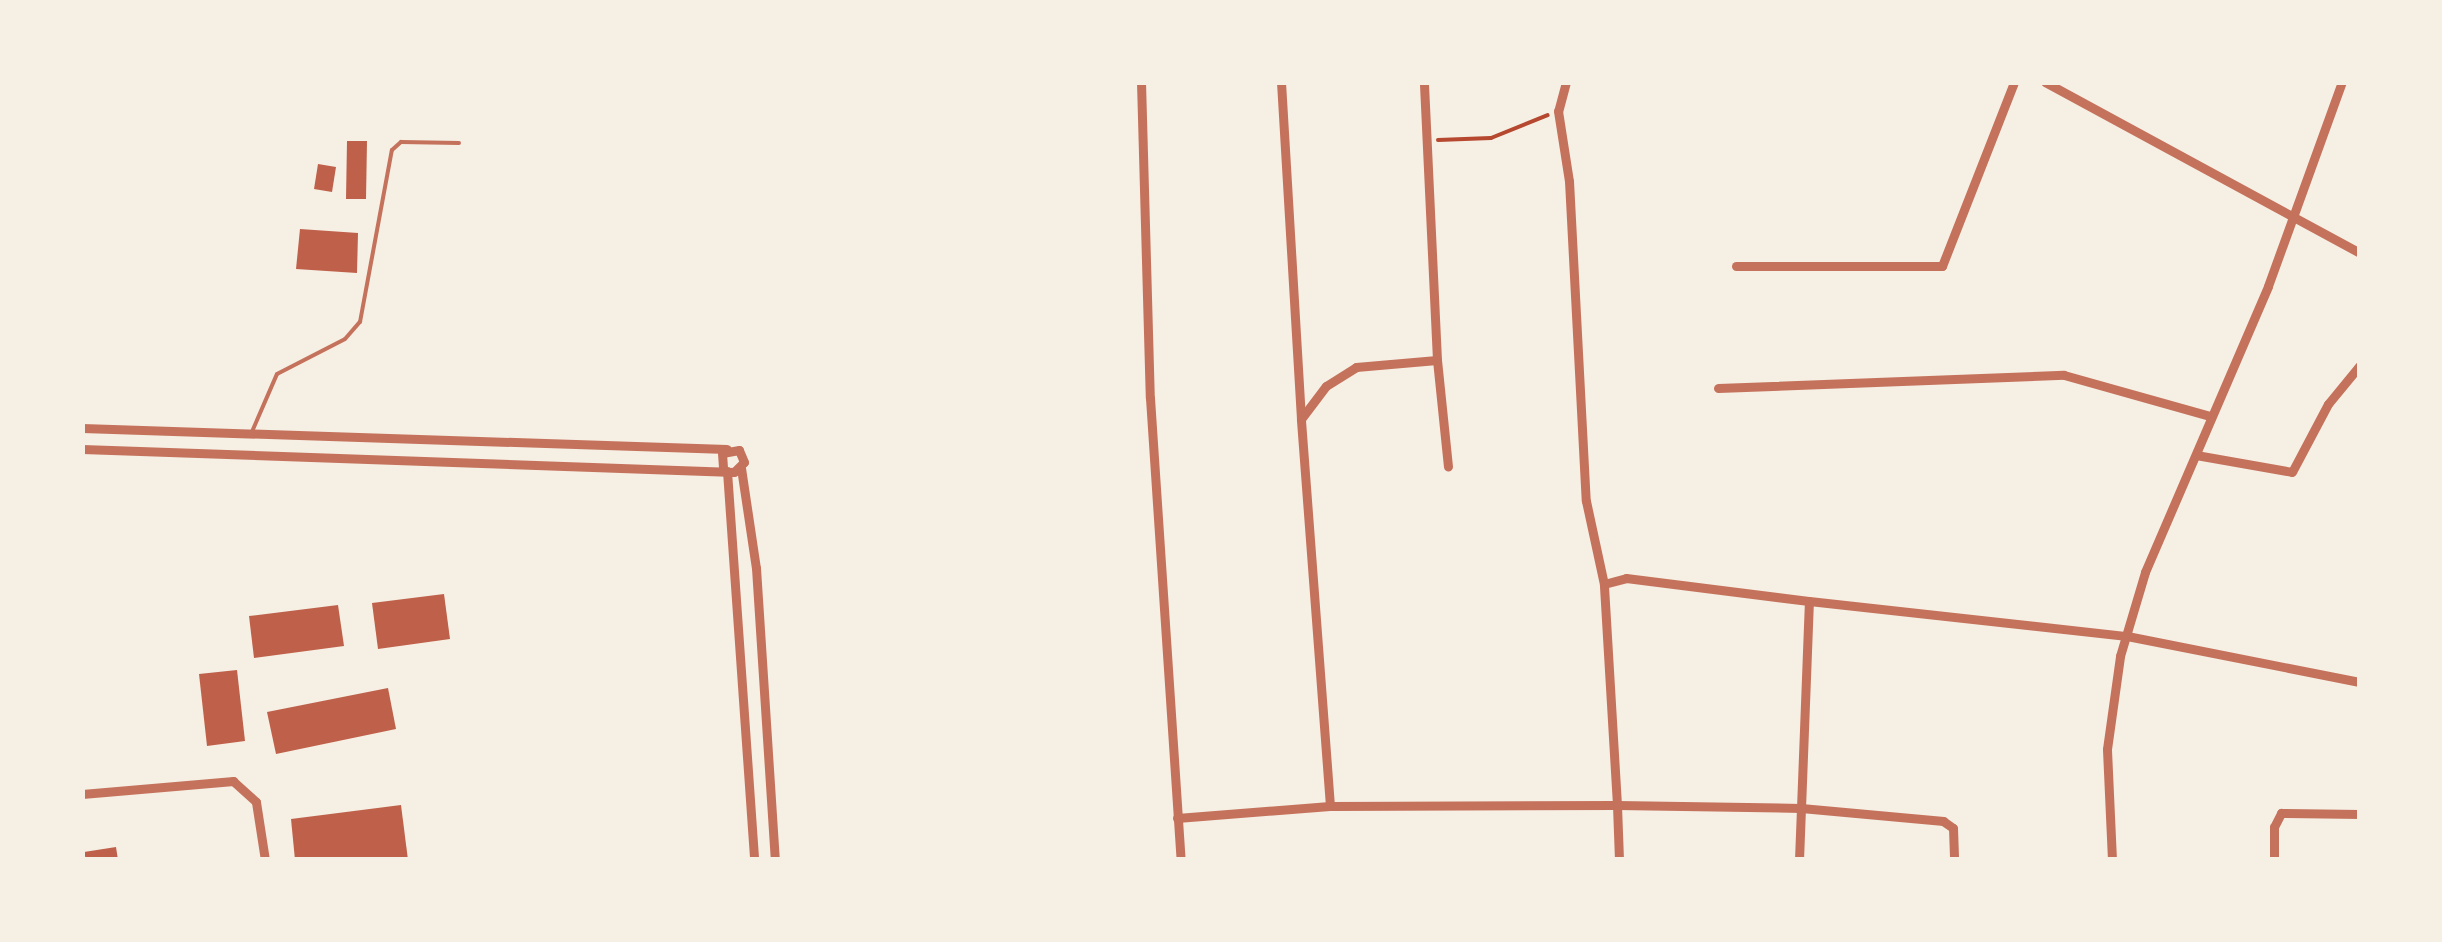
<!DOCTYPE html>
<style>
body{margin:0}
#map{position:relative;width:2442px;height:942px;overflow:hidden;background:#f6efe4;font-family:"Work Sans",sans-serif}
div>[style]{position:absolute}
.building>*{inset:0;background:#bf614a}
.path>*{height:4px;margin:-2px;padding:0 2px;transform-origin:2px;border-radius:2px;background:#b5482f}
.service>*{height:4px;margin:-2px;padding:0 2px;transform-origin:2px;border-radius:2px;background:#c5725c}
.minor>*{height:9px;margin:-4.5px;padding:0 4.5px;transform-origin:4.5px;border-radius:4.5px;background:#c5725c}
span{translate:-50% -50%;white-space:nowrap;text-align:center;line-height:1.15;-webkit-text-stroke:9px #f6efe4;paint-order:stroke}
.frame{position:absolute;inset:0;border:85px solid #f6efe4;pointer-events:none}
</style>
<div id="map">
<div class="building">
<div style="clip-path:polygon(347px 141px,367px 141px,366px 199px,346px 199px)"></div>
<div style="clip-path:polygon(318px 164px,336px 167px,332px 192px,314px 189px)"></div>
<div style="clip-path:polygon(300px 229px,358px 233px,357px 273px,296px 269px)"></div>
<div style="clip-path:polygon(444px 594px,450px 639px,378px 649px,372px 603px)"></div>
<div style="clip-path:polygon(338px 605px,344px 646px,254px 658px,249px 616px)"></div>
<div style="clip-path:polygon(237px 670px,245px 741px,207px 746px,199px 674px)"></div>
<div style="clip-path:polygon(388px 688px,396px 729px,276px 754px,267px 712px)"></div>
<div style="clip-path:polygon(401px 805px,408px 860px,295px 860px,291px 819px)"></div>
<div style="clip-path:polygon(116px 847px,118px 860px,86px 860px,84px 852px)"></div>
</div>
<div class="path">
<div style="left:1438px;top:140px;width:53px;rotate:-2.2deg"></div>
<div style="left:1491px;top:138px;width:61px;rotate:-22deg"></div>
</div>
<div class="service">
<div style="left:251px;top:434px;width:65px;rotate:-66.6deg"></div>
<div style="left:277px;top:374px;width:76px;rotate:-27.2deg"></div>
<div style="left:345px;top:339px;width:23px;rotate:-49deg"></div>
<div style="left:360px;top:322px;width:175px;rotate:-79.5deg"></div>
<div style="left:392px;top:150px;width:12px;rotate:-42deg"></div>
<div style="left:401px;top:142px;width:58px;rotate:1deg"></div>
</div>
<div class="minor">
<div style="left:1141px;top:82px;width:316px;rotate:88.4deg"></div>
<div style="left:1150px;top:398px;width:463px;rotate:86.2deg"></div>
<div style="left:1281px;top:82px;width:338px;rotate:86.6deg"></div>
<div style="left:1566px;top:82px;width:30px;rotate:105deg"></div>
<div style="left:1558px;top:111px;width:71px;rotate:81.1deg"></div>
<div style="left:1569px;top:181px;width:320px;rotate:87deg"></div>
<div style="left:1586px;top:501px;width:85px;rotate:77.8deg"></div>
<div style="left:2045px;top:82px;width:358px;rotate:28.5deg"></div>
<div style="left:1736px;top:266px;width:206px"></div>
<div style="left:1942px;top:266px;width:198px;rotate:-68.6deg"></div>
<div style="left:1437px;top:360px;width:107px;rotate:84.1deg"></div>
<div style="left:1718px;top:388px;width:346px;rotate:-2.2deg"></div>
<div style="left:2064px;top:375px;width:152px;rotate:15.7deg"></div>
<div style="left:82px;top:428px;width:645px;rotate:1.86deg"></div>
<div style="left:82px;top:449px;width:652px;rotate:2.02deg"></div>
<div style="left:734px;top:472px;width:14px;rotate:-45deg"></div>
<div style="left:744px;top:462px;width:13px;rotate:-113deg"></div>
<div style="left:739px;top:450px;width:17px;rotate:170deg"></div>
<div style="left:722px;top:453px;width:16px;rotate:86deg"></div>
<div style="left:2196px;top:455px;width:97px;rotate:10deg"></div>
<div style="left:2292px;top:472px;width:77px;rotate:-62.1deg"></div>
<div style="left:2328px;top:404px;width:50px;rotate:-50.6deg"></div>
<div style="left:741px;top:468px;width:101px;rotate:81.5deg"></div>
<div style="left:756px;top:568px;width:293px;rotate:86.3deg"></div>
<div style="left:727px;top:471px;width:390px;rotate:86deg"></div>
<div style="left:82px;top:794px;width:152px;rotate:-4.9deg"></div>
<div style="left:233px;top:781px;width:31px;rotate:42deg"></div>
<div style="left:256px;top:802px;width:59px;rotate:81.2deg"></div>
<div style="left:1330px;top:806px;width:388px;rotate:-94.3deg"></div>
<div style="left:1301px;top:419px;width:41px;rotate:-52.9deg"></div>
<div style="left:1326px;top:386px;width:36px;rotate:-32deg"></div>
<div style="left:1356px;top:367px;width:81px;rotate:-4.9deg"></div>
<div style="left:1437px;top:360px;width:278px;rotate:-92.7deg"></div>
<div style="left:1177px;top:818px;width:153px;rotate:-4.5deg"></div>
<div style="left:1330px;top:806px;width:287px;rotate:-0.2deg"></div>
<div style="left:1617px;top:805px;width:221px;rotate:-93.4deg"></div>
<div style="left:1604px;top:584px;width:23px;rotate:-15deg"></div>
<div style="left:1626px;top:578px;width:184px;rotate:7.2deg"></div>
<div style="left:1619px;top:860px;width:55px;rotate:-92.1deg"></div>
<div style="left:1617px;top:805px;width:184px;rotate:0.9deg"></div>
<div style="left:1801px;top:808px;width:143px;rotate:5.2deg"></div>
<div style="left:1943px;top:821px;width:12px;rotate:35deg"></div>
<div style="left:1953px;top:828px;width:32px;rotate:88deg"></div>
<div style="left:1799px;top:860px;width:259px;rotate:-87.8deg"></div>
<div style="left:1809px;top:601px;width:320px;rotate:6.3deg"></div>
<div style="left:2127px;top:636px;width:237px;rotate:11.2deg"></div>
<div style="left:2112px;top:860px;width:111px;rotate:-92.6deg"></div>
<div style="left:2107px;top:749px;width:94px;rotate:-82deg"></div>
<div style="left:2120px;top:656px;width:88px;rotate:-73.4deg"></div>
<div style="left:2145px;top:572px;width:311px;rotate:-66.7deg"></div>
<div style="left:2268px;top:286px;width:217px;rotate:-70.1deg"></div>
<div style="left:2274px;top:860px;width:33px;rotate:-90deg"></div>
<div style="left:2274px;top:827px;width:16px;rotate:-63deg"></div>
<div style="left:2281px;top:813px;width:79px;rotate:0.7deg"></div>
</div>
<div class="frame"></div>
</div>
